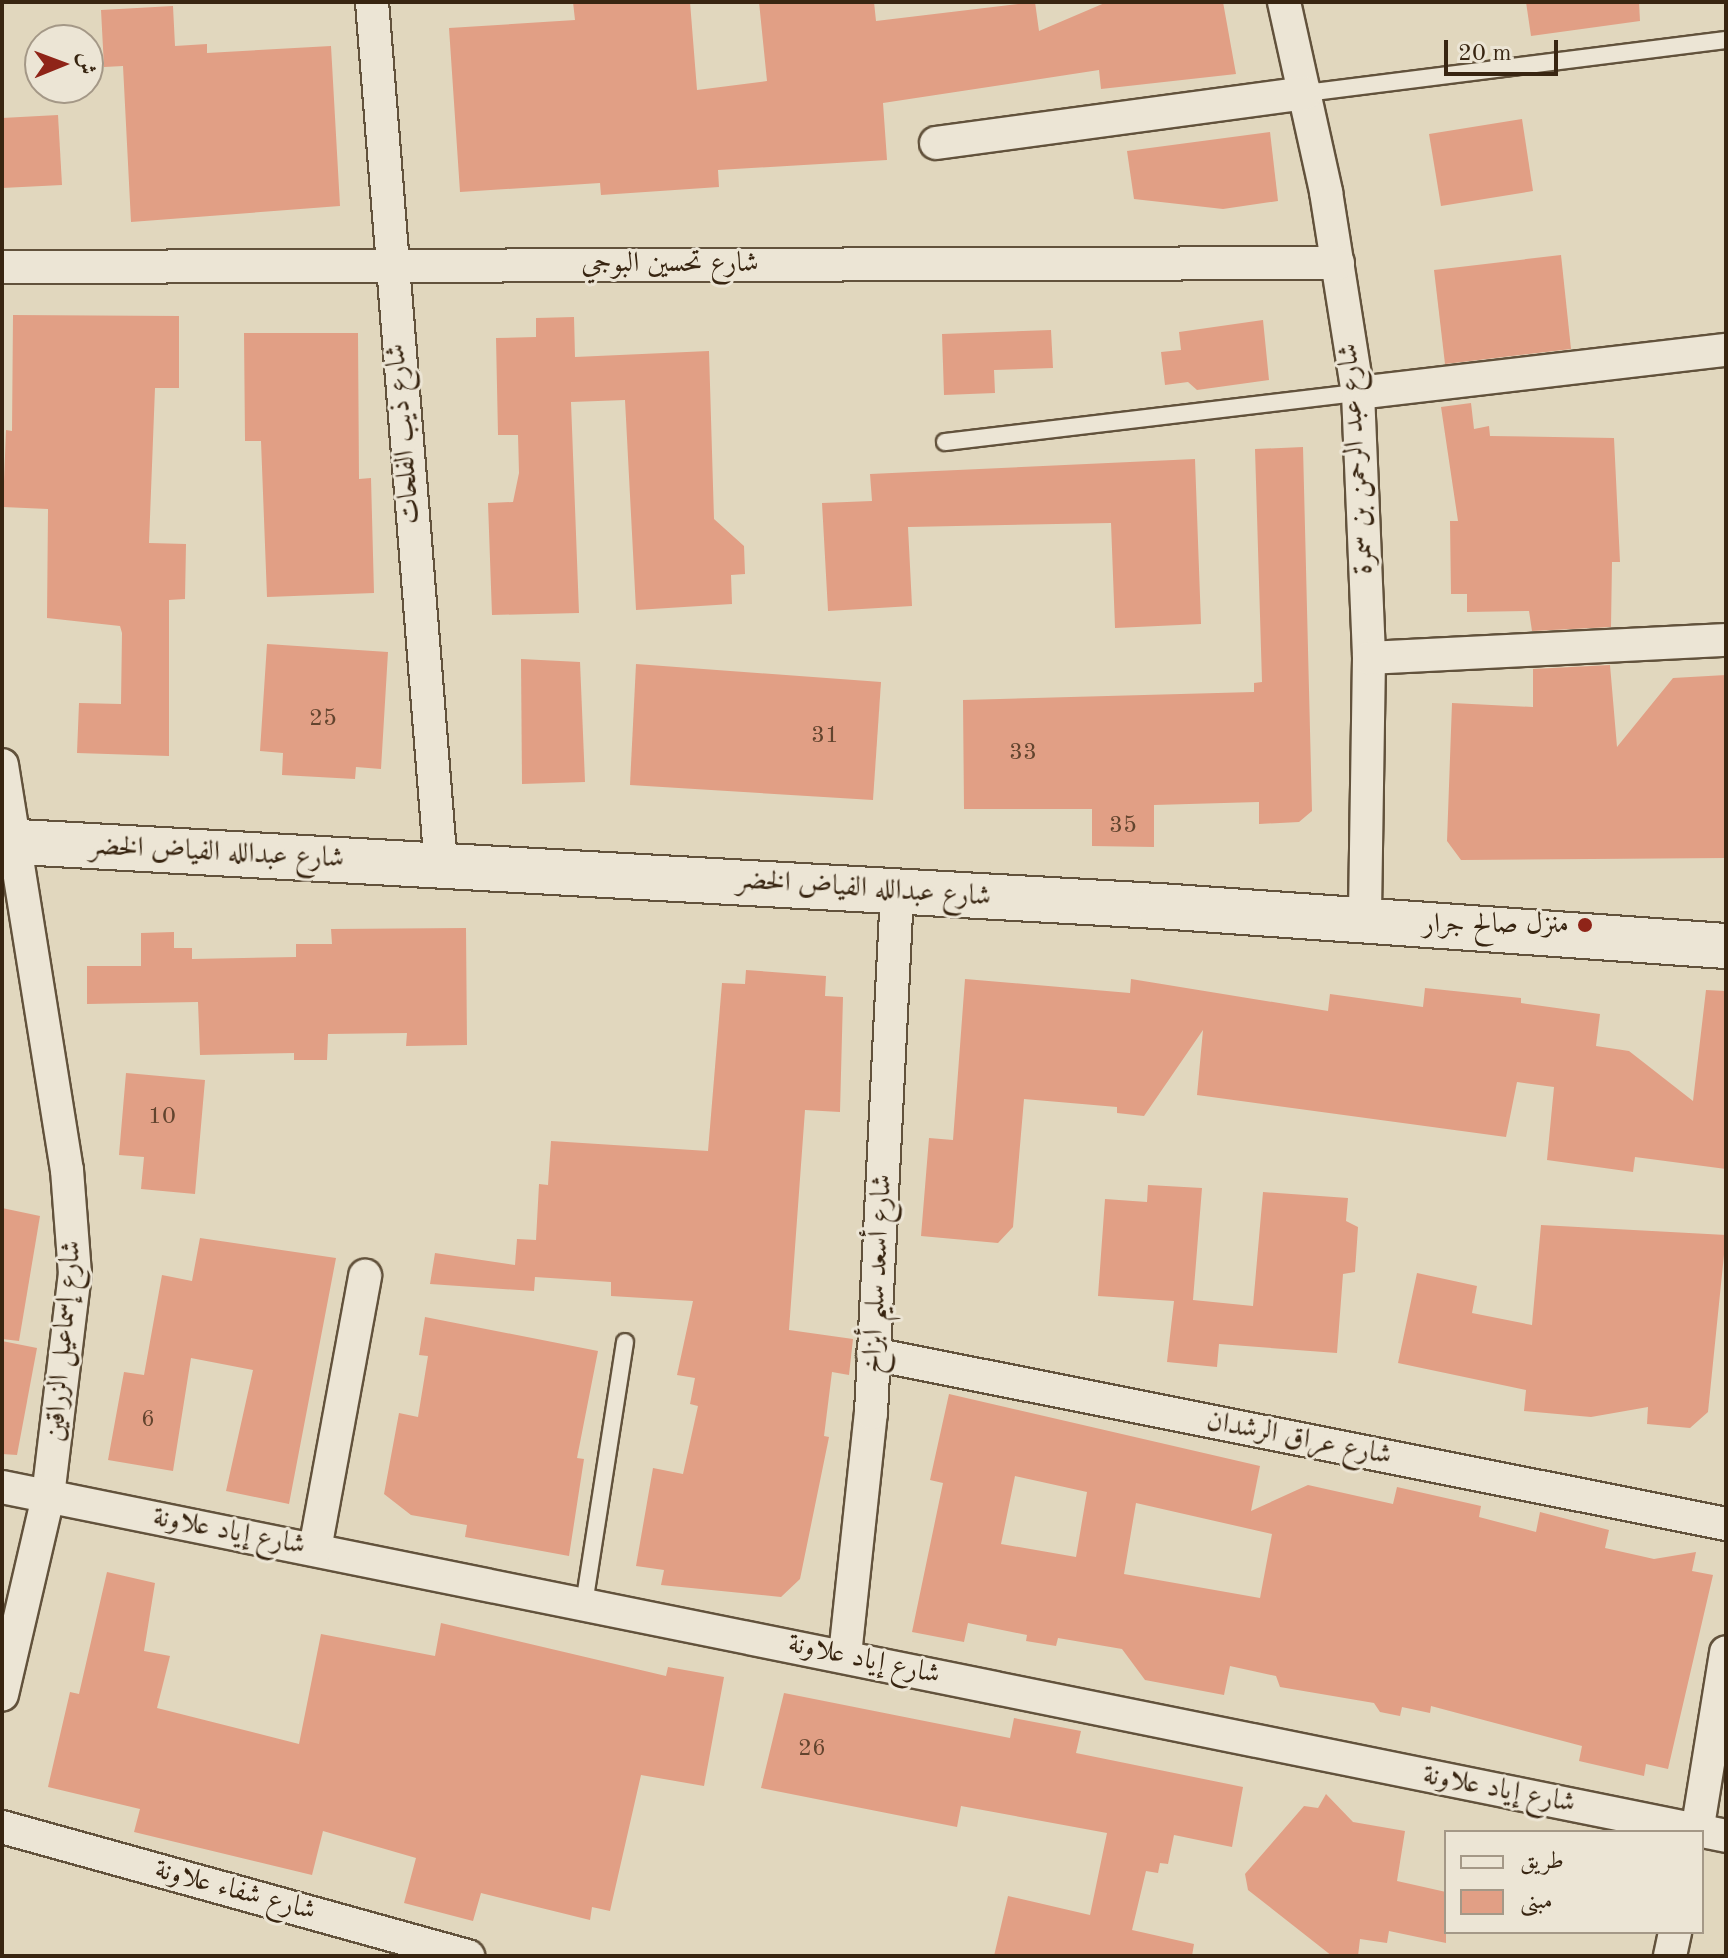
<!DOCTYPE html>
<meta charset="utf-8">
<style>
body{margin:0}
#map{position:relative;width:1728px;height:1958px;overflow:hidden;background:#e1d7be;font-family:"Old Standard TT",Amiri,serif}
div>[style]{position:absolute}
.building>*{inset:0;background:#e19f85}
.roads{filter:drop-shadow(2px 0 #62523c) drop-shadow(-2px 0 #62523c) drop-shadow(0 2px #62523c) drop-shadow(0 -2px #62523c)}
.lane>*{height:16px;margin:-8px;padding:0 8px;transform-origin:8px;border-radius:8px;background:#ece5d5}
.street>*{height:32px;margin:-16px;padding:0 16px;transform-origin:16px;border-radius:16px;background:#ece5d5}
.secondary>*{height:44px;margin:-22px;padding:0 22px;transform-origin:22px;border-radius:22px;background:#ece5d5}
.dots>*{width:22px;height:22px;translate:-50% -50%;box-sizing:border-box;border:4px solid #ece5d5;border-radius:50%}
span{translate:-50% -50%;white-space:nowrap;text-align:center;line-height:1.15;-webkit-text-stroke:6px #ece5d5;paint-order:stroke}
.number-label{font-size:24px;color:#62442e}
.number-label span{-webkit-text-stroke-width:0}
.street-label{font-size:28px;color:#382511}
.poi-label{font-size:28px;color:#382511}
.right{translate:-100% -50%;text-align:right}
.frame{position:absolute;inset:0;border:4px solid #382511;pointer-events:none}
.legend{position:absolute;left:1444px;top:1830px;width:260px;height:104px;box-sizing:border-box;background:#ece5d5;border:2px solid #a49887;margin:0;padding:10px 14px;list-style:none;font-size:24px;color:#382511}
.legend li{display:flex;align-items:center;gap:16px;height:40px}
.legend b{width:40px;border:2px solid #a49887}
.north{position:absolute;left:24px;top:24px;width:80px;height:80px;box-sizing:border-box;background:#ece5d5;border:2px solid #a49887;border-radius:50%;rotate:89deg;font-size:22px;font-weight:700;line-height:32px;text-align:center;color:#382511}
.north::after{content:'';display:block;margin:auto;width:28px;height:36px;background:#8f2418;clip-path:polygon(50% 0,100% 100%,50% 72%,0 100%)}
.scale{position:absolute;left:1444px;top:40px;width:114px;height:36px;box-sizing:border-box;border:4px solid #382511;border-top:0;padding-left:10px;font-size:24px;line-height:28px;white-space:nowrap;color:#382511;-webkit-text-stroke:6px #ece5d5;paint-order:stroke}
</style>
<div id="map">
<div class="building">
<div style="clip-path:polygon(573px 2px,690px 2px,697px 90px,767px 81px,759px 2px,874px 2px,876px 21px,1035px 2px,1039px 31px,1107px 2px,1223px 2px,1236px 74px,1101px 89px,1099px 70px,883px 103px,887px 160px,718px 170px,719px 187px,601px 195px,600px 183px,460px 192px,449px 28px,575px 20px)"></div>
<div style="clip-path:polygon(1526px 2px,1639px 2px,1640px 21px,1531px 36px)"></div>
<div style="clip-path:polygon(173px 6px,175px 46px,207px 44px,207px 53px,331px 46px,340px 206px,131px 222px,123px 66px,104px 67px,101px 10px)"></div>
<div style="clip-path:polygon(58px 115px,62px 185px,2px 188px,2px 118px)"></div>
<div style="clip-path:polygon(1522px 119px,1533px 191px,1441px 206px,1429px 134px)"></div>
<div style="clip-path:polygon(1270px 132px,1278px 201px,1223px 209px,1134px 199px,1127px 151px)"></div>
<div style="clip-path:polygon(1561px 255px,1571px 349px,1445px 364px,1434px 270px)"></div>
<div style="clip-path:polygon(13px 315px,179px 316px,179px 388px,155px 388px,149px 543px,186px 544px,185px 599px,169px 600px,169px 756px,77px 753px,79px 703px,121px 704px,122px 633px,120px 626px,47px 618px,48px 509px,3px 507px,6px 430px,12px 431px)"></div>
<div style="clip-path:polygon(574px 317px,575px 357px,709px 351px,714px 519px,744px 546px,745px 574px,731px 575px,732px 604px,636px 610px,625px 400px,571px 402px,579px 613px,492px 615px,488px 503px,513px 502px,519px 473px,518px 435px,498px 435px,496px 338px,536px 337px,536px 318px)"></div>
<div style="clip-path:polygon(1263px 320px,1269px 380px,1197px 390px,1188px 382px,1165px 385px,1161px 352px,1181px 350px,1179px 332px)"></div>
<div style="clip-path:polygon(1051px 330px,1053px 368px,994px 370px,995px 393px,944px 395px,942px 334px)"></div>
<div style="clip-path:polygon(244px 333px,358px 333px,359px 479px,371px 478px,374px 593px,267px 597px,261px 441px,245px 441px)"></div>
<div style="clip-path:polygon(1471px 403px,1474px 429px,1489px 426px,1490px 436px,1614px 438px,1620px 562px,1612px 562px,1611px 627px,1532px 631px,1529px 611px,1467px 612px,1467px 594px,1451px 594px,1450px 521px,1458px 521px,1441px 407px)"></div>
<div style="clip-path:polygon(1303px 447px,1312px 811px,1299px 822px,1259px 824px,1259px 802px,1154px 805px,1154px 847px,1092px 846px,1092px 809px,964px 809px,963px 700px,1254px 692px,1254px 683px,1262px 682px,1255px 449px)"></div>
<div style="clip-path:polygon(1195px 459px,1201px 624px,1115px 628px,1111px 523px,908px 527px,912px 606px,828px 611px,822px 503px,872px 501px,870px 474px)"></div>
<div style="clip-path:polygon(267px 644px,388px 652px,381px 769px,356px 767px,355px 779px,282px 775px,283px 753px,260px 751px)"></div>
<div style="clip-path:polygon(521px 659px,580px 662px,585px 782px,522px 784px)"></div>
<div style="clip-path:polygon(636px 664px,881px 682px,873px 800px,630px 785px)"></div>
<div style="clip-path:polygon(1610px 665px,1617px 747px,1673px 678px,1726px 675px,1726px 858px,1461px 860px,1447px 841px,1452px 703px,1533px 707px,1533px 669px)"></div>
<div style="clip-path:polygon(466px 928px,467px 1045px,406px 1046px,407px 1033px,328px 1034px,327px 1060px,294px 1060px,294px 1053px,200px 1055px,198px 1002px,87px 1004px,87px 966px,141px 966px,141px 933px,174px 932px,174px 948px,192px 948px,192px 959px,296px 957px,296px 944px,332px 944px,331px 929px)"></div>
<div style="clip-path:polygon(746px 970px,826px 976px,825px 996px,843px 997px,840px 1112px,805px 1110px,789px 1330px,853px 1339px,849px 1375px,832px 1372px,824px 1436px,829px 1437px,800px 1579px,781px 1597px,661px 1585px,664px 1570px,636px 1566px,653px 1468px,683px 1474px,698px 1406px,690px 1404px,695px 1378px,677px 1375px,693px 1301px,611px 1296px,611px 1282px,535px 1277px,534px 1291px,430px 1284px,435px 1253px,515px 1265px,517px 1239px,536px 1240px,539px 1184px,548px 1185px,551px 1141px,708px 1151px,722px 983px,745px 984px)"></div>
<div style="clip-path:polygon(965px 979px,1130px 993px,1131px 979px,1328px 1011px,1330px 994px,1423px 1007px,1425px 988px,1521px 998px,1521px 1003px,1600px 1014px,1596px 1046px,1629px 1051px,1693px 1101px,1706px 990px,1726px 991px,1726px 1169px,1635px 1157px,1633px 1172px,1547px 1160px,1554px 1087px,1517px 1082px,1506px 1137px,1197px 1095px,1203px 1030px,1144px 1116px,1117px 1113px,1117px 1107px,1024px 1099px,1013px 1227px,998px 1243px,921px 1236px,929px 1138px,953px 1140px)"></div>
<div style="clip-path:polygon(126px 1073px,205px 1080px,195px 1194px,141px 1189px,144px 1157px,119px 1155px)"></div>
<div style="clip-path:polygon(1148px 1185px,1202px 1188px,1193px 1300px,1253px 1306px,1263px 1192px,1348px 1198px,1346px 1221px,1358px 1227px,1355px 1272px,1343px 1274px,1337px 1353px,1219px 1344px,1217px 1367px,1167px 1362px,1174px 1301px,1098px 1296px,1105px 1199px,1147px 1202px)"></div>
<div style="clip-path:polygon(2px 1208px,40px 1216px,19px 1341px,2px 1339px)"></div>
<div style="clip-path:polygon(1541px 1225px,1726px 1235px,1708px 1412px,1690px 1428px,1647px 1424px,1648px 1407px,1591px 1417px,1524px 1411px,1526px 1390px,1398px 1363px,1417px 1273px,1477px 1286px,1472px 1313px,1532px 1325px)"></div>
<div style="clip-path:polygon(200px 1238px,336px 1258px,289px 1504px,226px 1491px,253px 1370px,191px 1358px,173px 1471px,108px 1460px,124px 1372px,144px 1375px,162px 1275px,192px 1281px)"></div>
<div style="clip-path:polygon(425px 1317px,598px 1351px,577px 1458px,584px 1459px,569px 1556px,465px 1537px,467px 1525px,411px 1515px,384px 1494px,399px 1413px,418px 1417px,428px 1356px,419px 1355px)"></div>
<div style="clip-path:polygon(2px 1341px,37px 1348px,17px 1455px,2px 1454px)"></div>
<div style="clip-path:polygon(evenodd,949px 1394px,1260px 1466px,1251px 1511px,1308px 1485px,1393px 1504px,1397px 1487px,1481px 1506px,1479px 1517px,1536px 1532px,1540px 1512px,1609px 1530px,1605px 1548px,1654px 1559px,1696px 1552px,1692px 1571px,1713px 1575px,1668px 1769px,1646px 1764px,1644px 1776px,1579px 1761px,1582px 1746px,1431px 1706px,1430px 1713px,1402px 1707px,1400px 1716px,1380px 1712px,1374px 1703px,1280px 1687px,1276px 1676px,1230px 1666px,1224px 1695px,1145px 1680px,1122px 1649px,1058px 1638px,1056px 1646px,1026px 1641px,1027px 1635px,968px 1623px,964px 1642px,912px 1632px,943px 1483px,930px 1480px,949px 1394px,1015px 1476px,1087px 1492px,1076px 1557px,1001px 1544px,1015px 1476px,949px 1394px,1136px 1503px,1272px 1534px,1260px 1598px,1124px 1574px,1136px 1503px)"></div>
<div style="clip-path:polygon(107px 1572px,155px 1583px,144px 1651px,170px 1656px,157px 1708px,299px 1744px,321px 1634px,435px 1656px,441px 1623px,666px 1676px,668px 1667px,724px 1677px,704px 1786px,641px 1775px,610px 1911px,592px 1907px,590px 1920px,481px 1893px,473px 1921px,404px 1903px,416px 1858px,323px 1831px,312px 1875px,134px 1832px,140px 1809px,48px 1787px,70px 1692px,79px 1694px)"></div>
<div style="clip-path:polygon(784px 1693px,1010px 1738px,1014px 1718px,1081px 1731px,1076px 1753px,1243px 1787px,1232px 1847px,1174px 1835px,1168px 1864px,1160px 1863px,1158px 1873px,1146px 1871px,1132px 1930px,1194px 1944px,1192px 1956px,994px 1956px,1008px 1896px,1090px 1915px,1107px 1833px,961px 1806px,957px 1827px,761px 1788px)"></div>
<div style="clip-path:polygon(1326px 1794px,1353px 1822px,1405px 1831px,1397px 1881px,1446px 1892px,1446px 1943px,1389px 1931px,1387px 1943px,1360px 1939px,1358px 1956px,1332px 1956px,1248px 1890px,1245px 1874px,1304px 1806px,1318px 1808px)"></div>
</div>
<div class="roads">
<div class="lane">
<div style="left:1306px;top:93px;width:423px;rotate:-7.2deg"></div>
<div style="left:945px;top:442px;width:416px;rotate:-6.8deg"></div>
<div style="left:584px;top:1604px;width:265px;rotate:-81.1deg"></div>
</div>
<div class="street">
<div style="left:372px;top:2px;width:868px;rotate:85.44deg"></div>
<div style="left:1284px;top:2px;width:195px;rotate:77.5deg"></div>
<div style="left:1326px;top:192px;width:204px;rotate:81deg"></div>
<div style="left:1358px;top:393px;width:265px;rotate:87.6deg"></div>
<div style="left:1369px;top:658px;width:264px;rotate:90.9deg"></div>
<div style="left:936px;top:143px;width:373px;rotate:-7.7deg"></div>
<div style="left:2px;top:267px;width:1336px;rotate:-0.17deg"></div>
<div style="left:1358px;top:393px;width:371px;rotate:-6.7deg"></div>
<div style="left:1369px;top:658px;width:357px;rotate:-2.9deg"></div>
<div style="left:2px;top:765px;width:410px;rotate:80.9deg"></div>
<div style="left:67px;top:1170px;width:103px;rotate:85.6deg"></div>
<div style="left:75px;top:1273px;width:226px;rotate:96.9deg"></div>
<div style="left:48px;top:1497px;width:203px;rotate:103.1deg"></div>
<div style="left:873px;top:1354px;width:870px;rotate:11.27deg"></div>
<div style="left:2px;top:1487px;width:1759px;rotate:11.44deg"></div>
<div style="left:315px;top:1549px;width:278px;rotate:-79.6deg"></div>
<div style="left:845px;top:1655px;width:243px;rotate:-83.9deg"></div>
<div style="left:871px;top:1413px;width:522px;rotate:-87.14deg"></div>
<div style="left:2px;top:1827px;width:484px;rotate:15.5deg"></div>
<div style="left:1697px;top:1832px;width:182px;rotate:-80.8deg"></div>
<div style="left:1670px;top:1956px;width:25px;rotate:-78deg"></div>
</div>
<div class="secondary">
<div style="left:2px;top:841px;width:1159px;rotate:3.22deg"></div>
<div style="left:1159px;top:906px;width:568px;rotate:4.04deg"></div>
</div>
</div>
<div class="dots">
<div style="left:1585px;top:925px;background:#8f2418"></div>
</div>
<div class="number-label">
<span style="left:323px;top:720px">25</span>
<span style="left:825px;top:737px">31</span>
<span style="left:1023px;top:754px">33</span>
<span style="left:1123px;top:827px">35</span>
<span style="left:162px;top:1118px">10</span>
<span style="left:148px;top:1421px">6</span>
<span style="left:812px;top:1750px">26</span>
</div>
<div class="street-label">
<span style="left:670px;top:264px">شارع تحسين البوجي</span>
<span style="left:404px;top:434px;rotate:-95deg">شارع ذيب الفلحات</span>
<span style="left:1357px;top:459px;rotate:-94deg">شارع عبد الرحمن بن سمرة</span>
<span style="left:217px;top:853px;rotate:3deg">شارع عبدالله الفياض الخضر</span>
<span style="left:864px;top:889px;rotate:4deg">شارع عبدالله الفياض الخضر</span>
<span style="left:878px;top:1274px;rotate:-87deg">شارع أسعد سليم أبزاخ</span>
<span style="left:64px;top:1341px;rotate:-85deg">شارع إسماعيل الزراقين</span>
<span style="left:1299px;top:1439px;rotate:11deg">شارع عراق الرشدان</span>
<span style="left:229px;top:1532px;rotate:11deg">شارع إياد علاونة</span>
<span style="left:864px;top:1660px;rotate:12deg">شارع إياد علاونة</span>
<span style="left:1499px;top:1790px;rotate:11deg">شارع إياد علاونة</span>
<span style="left:235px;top:1891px;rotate:15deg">شارع شفاء علاونة</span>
</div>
<div class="poi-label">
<span class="right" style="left:1569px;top:925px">منزل صالح جرار</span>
</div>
<div class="frame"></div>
<ul class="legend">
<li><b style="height:10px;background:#ece5d5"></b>طريق</li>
<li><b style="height:22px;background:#e19f85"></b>مبنى</li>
</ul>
<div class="north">ش</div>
<div class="scale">20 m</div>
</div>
